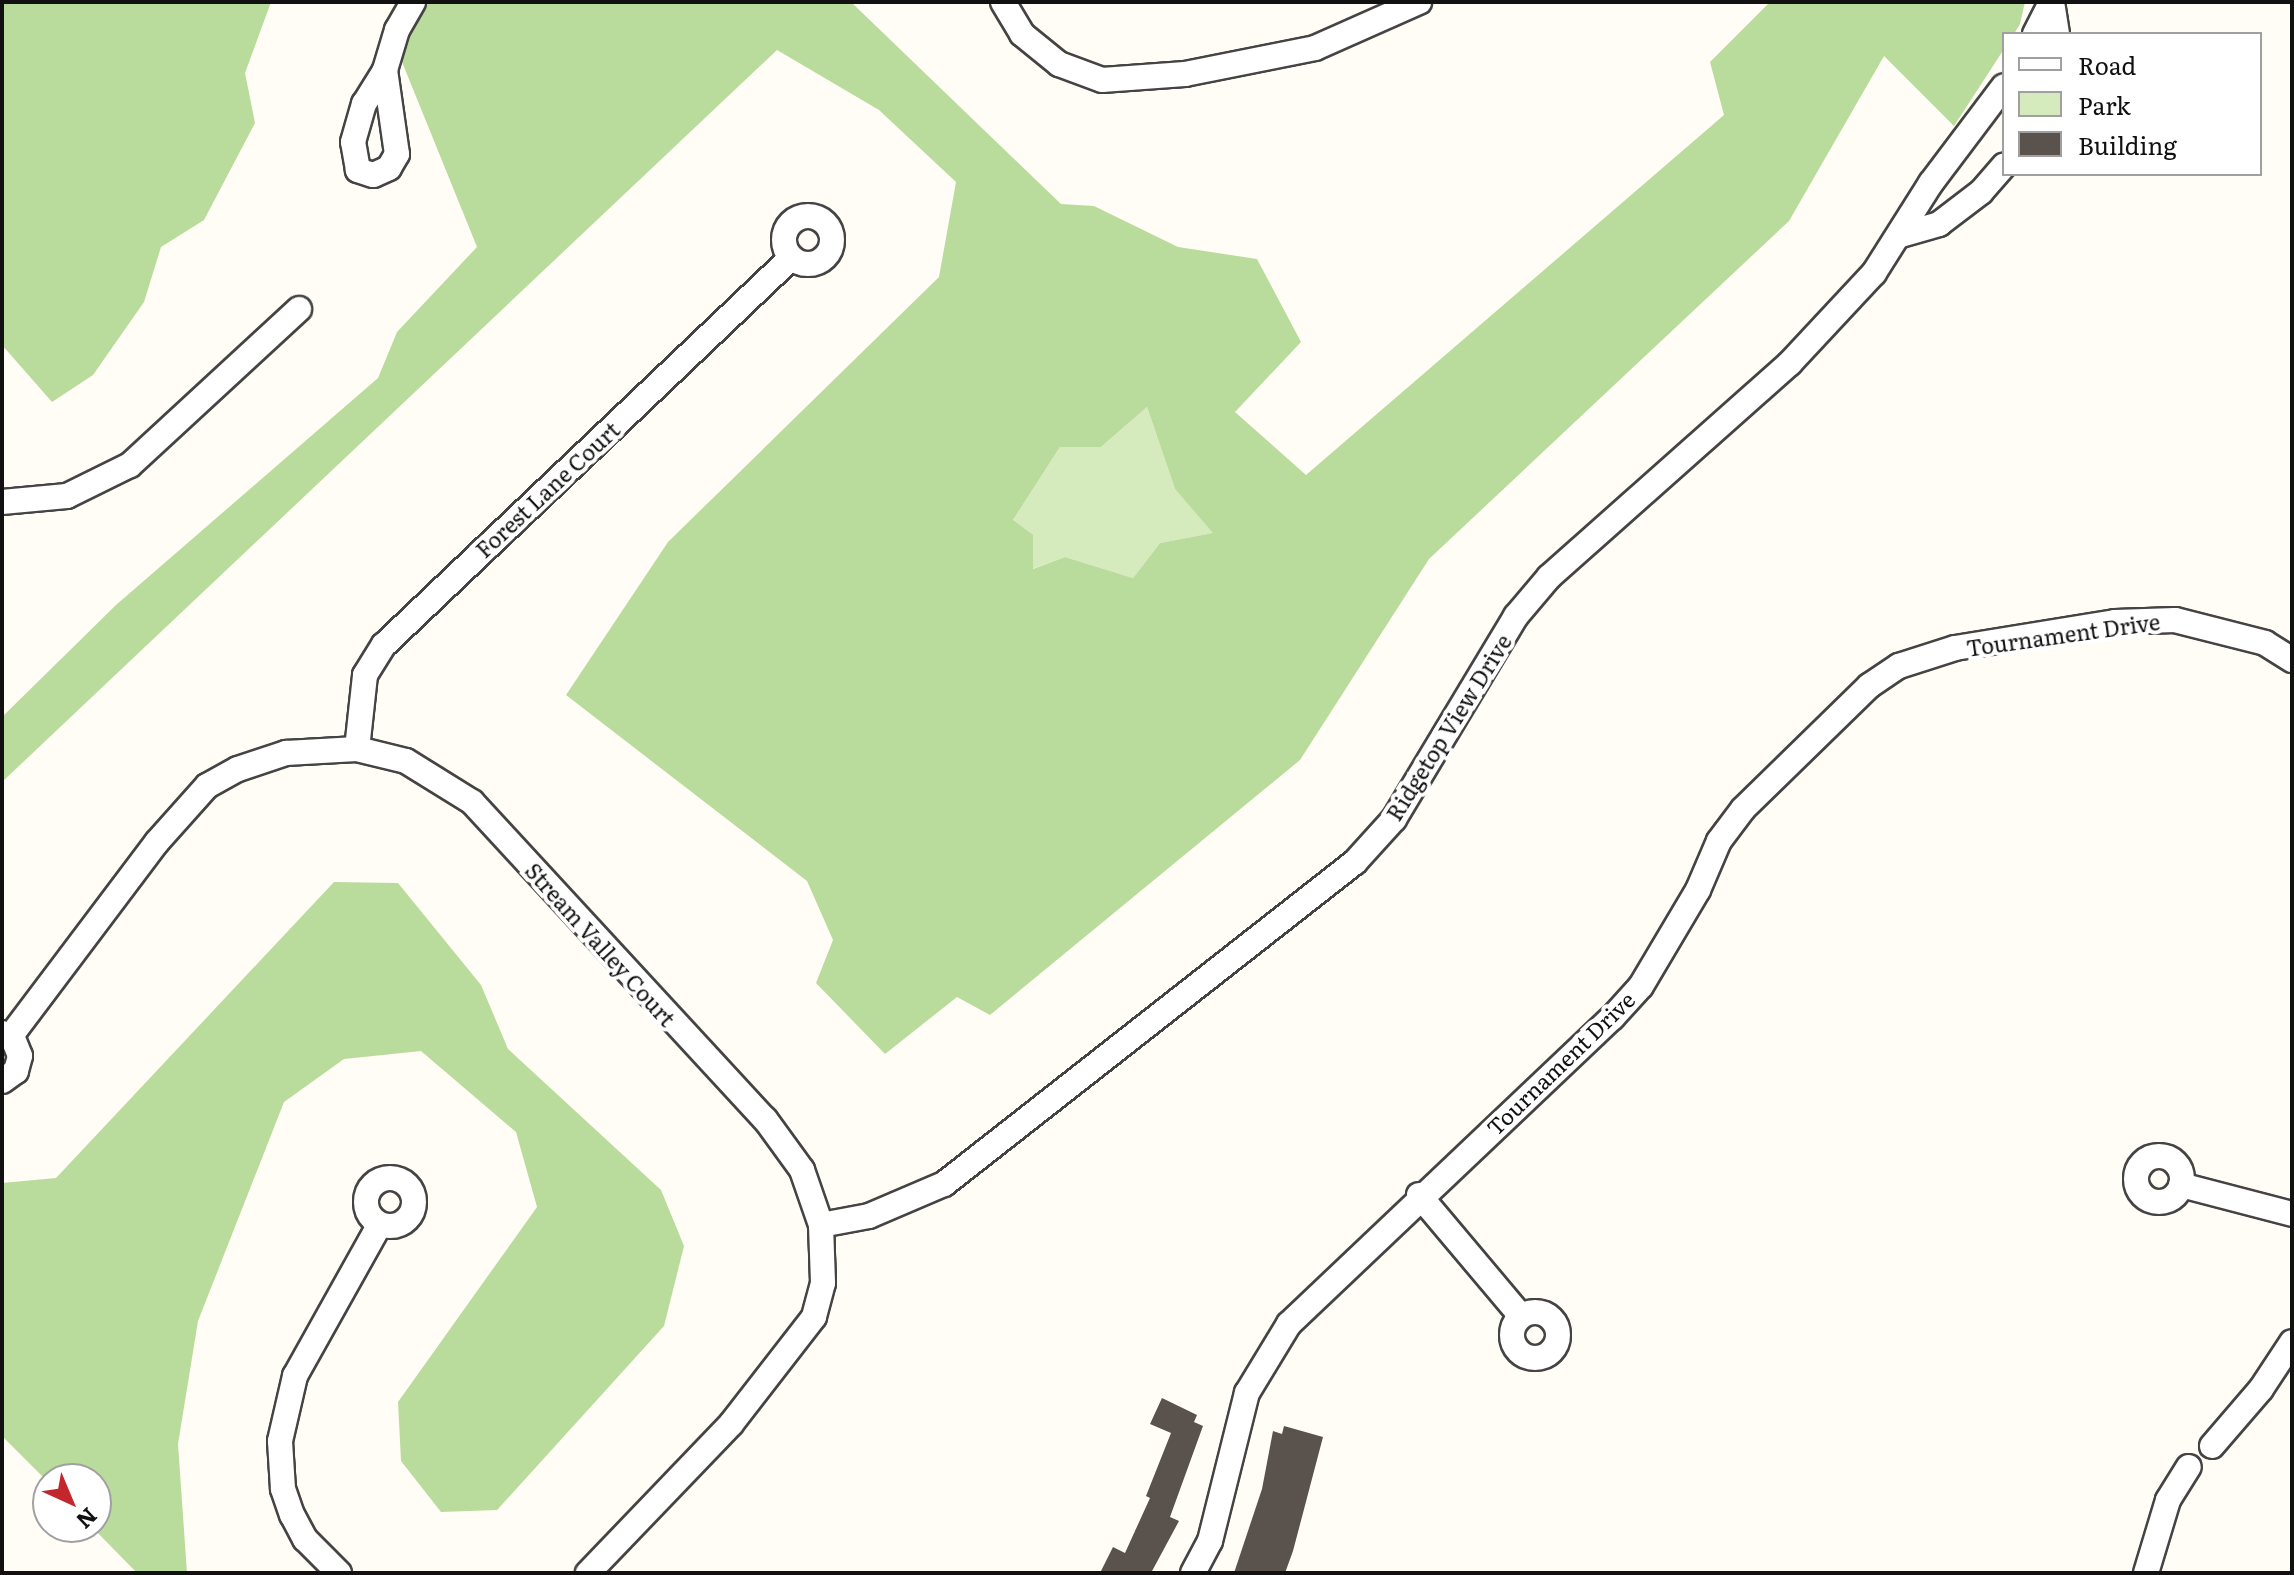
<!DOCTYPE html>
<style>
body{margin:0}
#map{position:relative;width:2294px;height:1575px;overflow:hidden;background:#fffdf5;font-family:Literata,serif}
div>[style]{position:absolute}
.green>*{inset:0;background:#d5ebbd}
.forest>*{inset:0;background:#b9dc9c}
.building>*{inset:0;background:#5a524d}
.roads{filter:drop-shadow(2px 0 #444) drop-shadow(-2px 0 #444) drop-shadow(0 2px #444) drop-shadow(0 -2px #444)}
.minor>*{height:24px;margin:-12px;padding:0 12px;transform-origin:12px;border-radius:12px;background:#fff}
.minor>.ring{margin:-12px;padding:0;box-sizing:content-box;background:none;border:24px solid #fff;border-radius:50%}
span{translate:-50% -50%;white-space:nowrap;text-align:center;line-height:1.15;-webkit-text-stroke:8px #fff;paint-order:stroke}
.street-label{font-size:22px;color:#111}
.frame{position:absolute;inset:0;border:4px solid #111;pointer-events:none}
.legend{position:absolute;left:2002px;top:32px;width:260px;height:144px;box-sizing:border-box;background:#fff;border:2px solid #a0a0a0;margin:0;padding:10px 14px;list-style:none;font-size:24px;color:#111}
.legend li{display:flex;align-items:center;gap:16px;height:40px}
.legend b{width:40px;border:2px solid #a0a0a0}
.north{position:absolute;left:32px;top:1463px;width:80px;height:80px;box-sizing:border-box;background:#fff;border:2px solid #a0a0a0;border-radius:50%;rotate:136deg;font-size:22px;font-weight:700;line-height:32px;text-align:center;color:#111}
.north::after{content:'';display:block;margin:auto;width:28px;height:36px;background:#c4262e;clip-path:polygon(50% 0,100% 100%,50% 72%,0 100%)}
</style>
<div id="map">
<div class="green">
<div style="clip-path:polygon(1147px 407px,1175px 489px,1214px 533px,1160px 543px,1133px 578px,1065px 557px,1032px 569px,1013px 520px,1060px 447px,1101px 447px)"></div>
</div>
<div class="forest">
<div style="clip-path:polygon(2px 2px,271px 2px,245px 73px,255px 123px,204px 220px,161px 247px,144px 302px,93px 375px,52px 402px,2px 345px)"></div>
<div style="clip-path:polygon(evenodd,424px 2px,851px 2px,1061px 204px,1094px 206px,1178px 247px,1257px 259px,1301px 342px,1235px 412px,1306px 475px,1724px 115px,1710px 62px,1770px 2px,2025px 2px,2020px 24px,2014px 34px,2004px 34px,2004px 49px,1954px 126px,1884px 56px,1789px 221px,1429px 559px,1300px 760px,990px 1015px,957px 997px,885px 1054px,816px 983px,833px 940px,807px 881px,566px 695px,668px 542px,939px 277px,956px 182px,879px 110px,777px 50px,2px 782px,2px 717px,116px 605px,378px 378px,397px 332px,477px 247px,398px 52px,424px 2px,1147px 407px,1175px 489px,1213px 533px,1160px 543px,1133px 578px,1065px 557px,1033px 569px,1033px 535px,1013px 520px,1060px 447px,1101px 447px,1147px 407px)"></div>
<div style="clip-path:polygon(334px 882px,398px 883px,481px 985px,508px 1049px,661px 1190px,684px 1246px,664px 1326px,497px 1510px,441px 1512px,401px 1461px,398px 1402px,537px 1207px,516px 1132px,421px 1051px,344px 1059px,284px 1102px,198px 1321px,178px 1444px,187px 1573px,137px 1573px,92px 1527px,96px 1479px,48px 1482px,2px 1436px,2px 1183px,56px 1178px)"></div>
</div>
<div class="building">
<div style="clip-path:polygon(1162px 1398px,1197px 1415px,1194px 1422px,1203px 1426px,1170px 1517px,1179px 1521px,1151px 1573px,1100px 1573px,1113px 1547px,1125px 1553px,1150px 1498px,1146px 1496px,1171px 1433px,1150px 1424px)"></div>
<div style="clip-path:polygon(1284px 1426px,1323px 1437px,1293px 1551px,1285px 1573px,1234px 1573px,1262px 1489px,1273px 1431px,1282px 1434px)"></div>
</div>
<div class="roads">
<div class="minor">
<div style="left:1003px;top:2px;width:37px;rotate:59deg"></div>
<div style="left:1022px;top:34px;width:48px;rotate:39deg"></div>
<div style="left:1059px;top:64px;width:46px;rotate:20.4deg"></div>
<div style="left:1102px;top:80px;width:83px;rotate:-4.1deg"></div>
<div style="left:1185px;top:74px;width:133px;rotate:-11.3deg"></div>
<div style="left:1315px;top:48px;width:114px;rotate:-23.9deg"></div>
<div style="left:2052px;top:2px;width:32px;rotate:81deg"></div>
<div style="left:2035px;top:34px;width:36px;rotate:-63deg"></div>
<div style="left:385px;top:70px;width:85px;rotate:81.9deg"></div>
<div style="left:397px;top:154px;width:16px;rotate:120deg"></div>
<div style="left:389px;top:168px;width:17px;rotate:156deg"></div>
<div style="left:373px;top:175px;width:16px;rotate:-162deg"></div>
<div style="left:358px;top:170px;width:28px;rotate:-100deg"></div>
<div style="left:353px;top:142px;width:40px;rotate:-74deg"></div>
<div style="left:364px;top:104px;width:40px;rotate:-58deg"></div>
<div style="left:385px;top:70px;width:42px;rotate:-73.3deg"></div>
<div style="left:397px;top:30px;width:32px;rotate:-60deg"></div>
<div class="ring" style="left:784px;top:216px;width:24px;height:24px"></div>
<div style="left:1901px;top:235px;width:40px;rotate:-16deg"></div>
<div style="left:1939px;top:224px;width:53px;rotate:-37.3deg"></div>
<div style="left:1981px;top:192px;width:35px;rotate:-49deg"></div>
<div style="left:2px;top:502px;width:65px;rotate:-5.3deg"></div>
<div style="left:67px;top:496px;width:70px;rotate:-26.2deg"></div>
<div style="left:130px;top:465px;width:230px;rotate:-42.7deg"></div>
<div style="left:357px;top:749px;width:74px;rotate:-83.8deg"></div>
<div style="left:365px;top:675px;width:36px;rotate:-58deg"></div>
<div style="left:384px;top:645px;width:562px;rotate:-43.56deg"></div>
<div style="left:2px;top:1033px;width:14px;rotate:34deg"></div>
<div style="left:14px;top:1041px;width:16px;rotate:68deg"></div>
<div style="left:20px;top:1056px;width:16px;rotate:105deg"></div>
<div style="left:16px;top:1071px;width:17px;rotate:144deg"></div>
<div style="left:10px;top:1037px;width:244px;rotate:-53deg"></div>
<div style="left:157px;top:842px;width:75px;rotate:-48.2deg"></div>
<div style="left:207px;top:786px;width:35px;rotate:-29deg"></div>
<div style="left:238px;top:769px;width:51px;rotate:-18.4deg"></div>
<div style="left:286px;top:753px;width:71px;rotate:-3.2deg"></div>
<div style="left:357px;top:749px;width:50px;rotate:13.8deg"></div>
<div style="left:406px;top:761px;width:78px;rotate:31.8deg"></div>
<div style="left:472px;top:802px;width:432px;rotate:47.3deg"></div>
<div style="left:765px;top:1119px;width:63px;rotate:54deg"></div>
<div style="left:802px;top:1170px;width:58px;rotate:70.9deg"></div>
<div style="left:821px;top:1225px;width:58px;rotate:88deg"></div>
<div style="left:823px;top:1283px;width:35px;rotate:105deg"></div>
<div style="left:814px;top:1317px;width:135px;rotate:127.8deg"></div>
<div style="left:731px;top:1424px;width:207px;rotate:133.8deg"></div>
<div class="ring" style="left:2136px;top:1156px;width:22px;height:22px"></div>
<div class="ring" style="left:366px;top:1178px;width:24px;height:24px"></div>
<div style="left:2181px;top:1185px;width:115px;rotate:14.6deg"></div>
<div style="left:1419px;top:1195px;width:158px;rotate:49.9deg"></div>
<div style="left:821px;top:1225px;width:49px;rotate:-10.6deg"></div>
<div style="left:869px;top:1216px;width:82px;rotate:-23.1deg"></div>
<div style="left:944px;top:1184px;width:522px;rotate:-38.08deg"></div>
<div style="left:1355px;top:862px;width:58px;rotate:-47.8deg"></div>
<div style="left:1394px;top:819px;width:237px;rotate:-59deg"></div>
<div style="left:1516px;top:616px;width:51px;rotate:-49.8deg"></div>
<div style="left:1549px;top:577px;width:322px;rotate:-41.6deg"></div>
<div style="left:1790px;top:363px;width:123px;rotate:-47deg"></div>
<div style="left:1874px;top:273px;width:107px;rotate:-57.7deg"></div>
<div style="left:1931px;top:183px;width:121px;rotate:-53deg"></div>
<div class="ring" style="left:1512px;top:1312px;width:22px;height:22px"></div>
<div style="left:2212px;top:1446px;width:75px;rotate:-49.3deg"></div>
<div style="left:2261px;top:1389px;width:56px;rotate:-56.6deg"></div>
<div style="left:339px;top:1573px;width:48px;rotate:-135deg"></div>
<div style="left:305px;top:1539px;width:27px;rotate:-118deg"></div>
<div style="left:292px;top:1515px;width:28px;rotate:-109deg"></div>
<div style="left:283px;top:1489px;width:48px;rotate:-93.6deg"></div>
<div style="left:280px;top:1441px;width:67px;rotate:-77deg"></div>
<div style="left:295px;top:1376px;width:174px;rotate:-60.8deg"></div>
<div style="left:1193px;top:1573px;width:36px;rotate:-62deg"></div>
<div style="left:1210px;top:1541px;width:153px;rotate:-76deg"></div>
<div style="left:1247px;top:1393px;width:81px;rotate:-58.7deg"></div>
<div style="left:1289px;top:1324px;width:445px;rotate:-43.5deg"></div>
<div style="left:1612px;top:1018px;width:43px;rotate:-47.8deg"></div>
<div style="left:1641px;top:986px;width:112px;rotate:-59.3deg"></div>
<div style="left:1698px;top:890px;width:53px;rotate:-66.8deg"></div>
<div style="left:1719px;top:841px;width:40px;rotate:-53deg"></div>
<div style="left:1743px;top:809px;width:176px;rotate:-44.3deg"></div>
<div style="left:1869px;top:686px;width:36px;rotate:-34deg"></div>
<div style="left:1899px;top:666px;width:59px;rotate:-17.8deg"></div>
<div style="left:1955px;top:648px;width:162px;rotate:-9.2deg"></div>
<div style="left:2115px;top:622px;width:60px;rotate:-1.9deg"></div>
<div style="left:2175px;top:620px;width:93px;rotate:14.3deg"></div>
<div style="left:2265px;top:643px;width:32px;rotate:32deg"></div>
<div style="left:2146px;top:1573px;width:76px;rotate:-73.2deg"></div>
<div style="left:2168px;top:1500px;width:39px;rotate:-58deg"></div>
</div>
</div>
<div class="street-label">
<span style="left:547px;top:489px;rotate:-43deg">Forest Lane Court</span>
<span style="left:2063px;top:634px;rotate:-8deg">Tournament Drive</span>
<span style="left:1448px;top:727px;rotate:-58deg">Ridgetop View Drive</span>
<span style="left:601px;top:944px;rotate:48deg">Stream Valley Court</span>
<span style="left:1560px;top:1063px;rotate:-44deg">Tournament Drive</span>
</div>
<div class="frame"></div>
<ul class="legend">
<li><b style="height:10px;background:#fff"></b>Road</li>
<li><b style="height:22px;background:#d5ebbd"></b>Park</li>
<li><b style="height:22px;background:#5a524d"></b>Building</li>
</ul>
<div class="north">N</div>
</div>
